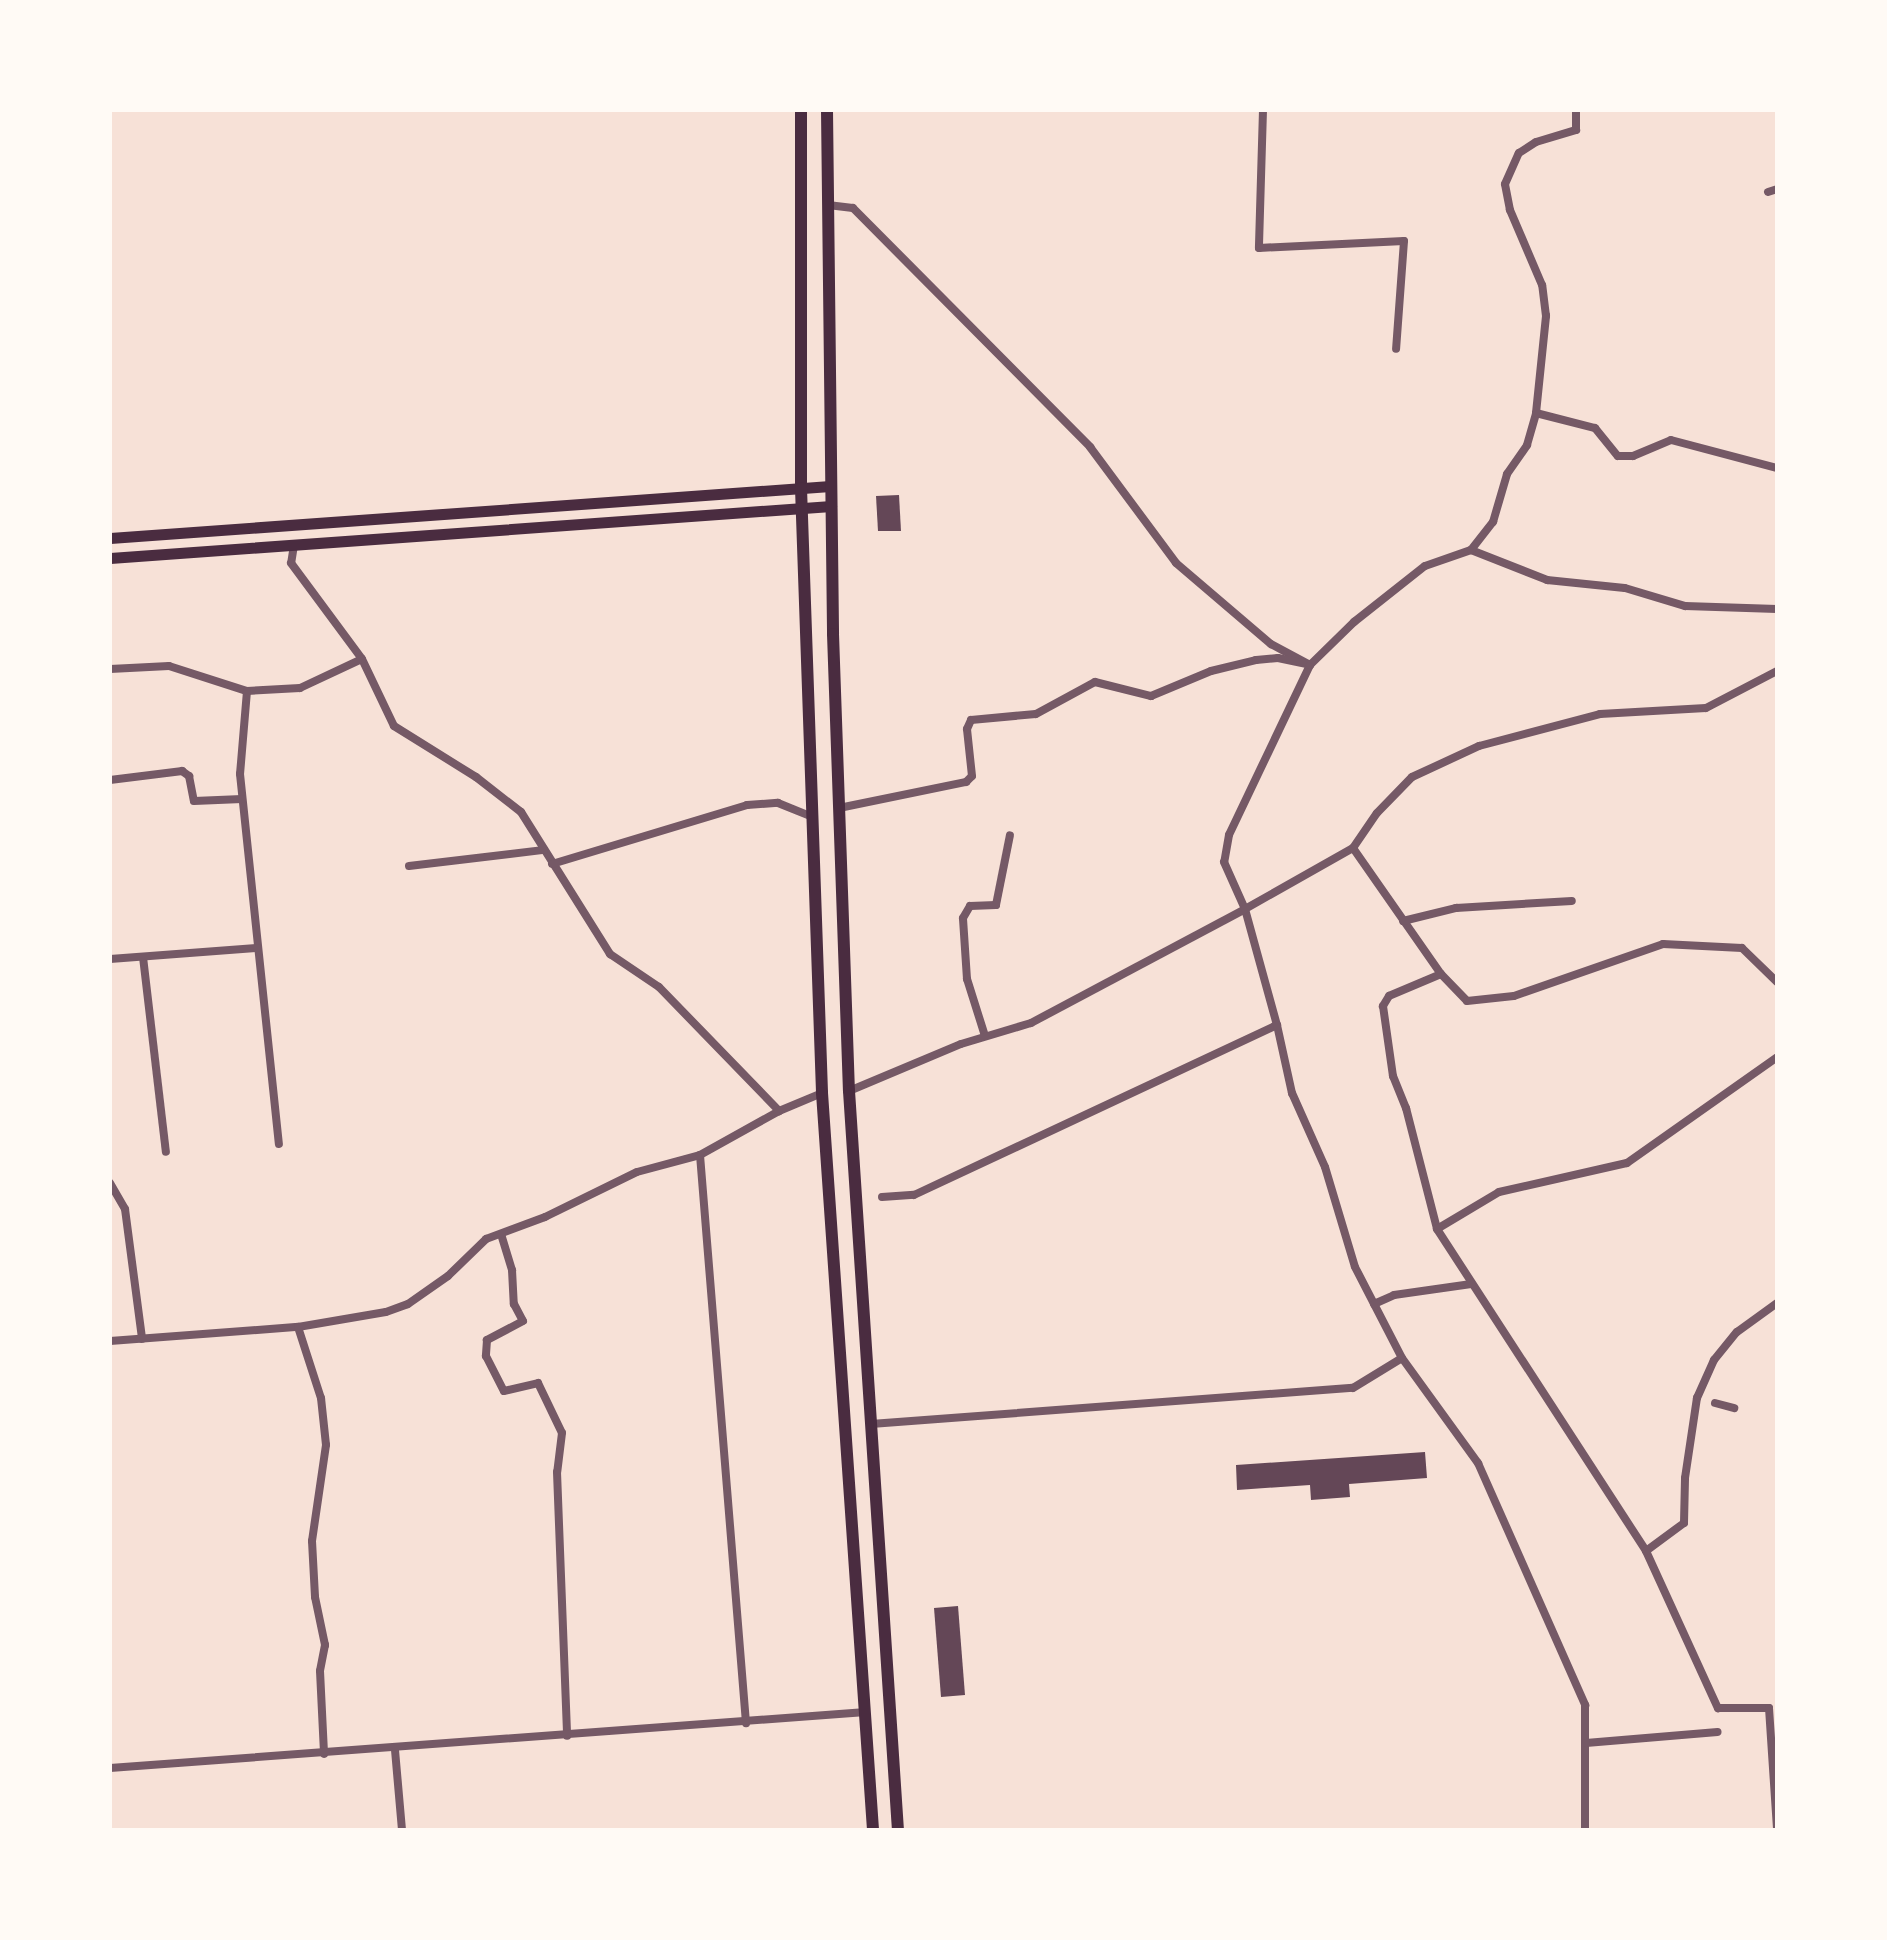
<!DOCTYPE html>
<style>
body{margin:0}
#map{position:relative;width:1887px;height:1940px;overflow:hidden;background:#f7e1d7;font-family:Roboto,sans-serif}
div>[style]{position:absolute}
.building>*{inset:0;background:#644757}
.minor>*{height:8px;margin:-4px;padding:0 4px;transform-origin:4px;border-radius:4px;background:#755966}
.secondary>*{height:11px;margin:-5.5px;padding:0 5.5px;transform-origin:5.5px;border-radius:5.5px;background:#4a2c40}
.primary>*{height:12px;margin:-6px;padding:0 6px;transform-origin:6px;border-radius:6px;background:#4a2c40}
span{translate:-50% -50%;white-space:nowrap;text-align:center;line-height:1.15;-webkit-text-stroke:8px #fffaf5;paint-order:stroke}
.frame{position:absolute;inset:0;border:112px solid #fffaf5;pointer-events:none}
</style>
<div id="map">
<div class="building">
<div style="clip-path:polygon(899px 495px,901px 531px,878px 531px,876px 496px)"></div>
<div style="clip-path:polygon(1425px 1452px,1427px 1478px,1349px 1484px,1350px 1497px,1311px 1500px,1310px 1485px,1237px 1490px,1236px 1465px)"></div>
<div style="clip-path:polygon(958px 1606px,965px 1695px,941px 1697px,934px 1608px)"></div>
</div>
<div class="minor">
<div style="left:1263px;top:110px;width:138px;rotate:91.7deg"></div>
<div style="left:1259px;top:248px;width:145px;rotate:-2.8deg"></div>
<div style="left:1404px;top:241px;width:108px;rotate:94.2deg"></div>
<div style="left:1768px;top:192px;width:9px;rotate:-18deg"></div>
<div style="left:828px;top:205px;width:25px;rotate:7deg"></div>
<div style="left:853px;top:208px;width:337px;rotate:45.2deg"></div>
<div style="left:1090px;top:447px;width:144px;rotate:53.4deg"></div>
<div style="left:1176px;top:563px;width:125px;rotate:40.5deg"></div>
<div style="left:1271px;top:644px;width:44px;rotate:28.3deg"></div>
<div style="left:1310px;top:665px;width:188px;rotate:115.5deg"></div>
<div style="left:1229px;top:835px;width:27px;rotate:100deg"></div>
<div style="left:1224px;top:862px;width:51px;rotate:65.9deg"></div>
<div style="left:1245px;top:909px;width:120px;rotate:74.6deg"></div>
<div style="left:1536px;top:413px;width:61px;rotate:14.3deg"></div>
<div style="left:1595px;top:428px;width:36px;rotate:51deg"></div>
<div style="left:1618px;top:456px;width:15px"></div>
<div style="left:1633px;top:456px;width:41px;rotate:-22.8deg"></div>
<div style="left:1671px;top:440px;width:110px;rotate:14.8deg"></div>
<div style="left:294px;top:545px;width:18px;rotate:99deg"></div>
<div style="left:291px;top:563px;width:119px;rotate:53.5deg"></div>
<div style="left:362px;top:659px;width:74px;rotate:64.5deg"></div>
<div style="left:394px;top:726px;width:97px;rotate:31.9deg"></div>
<div style="left:476px;top:777px;width:57px;rotate:37.9deg"></div>
<div style="left:521px;top:812px;width:168px;rotate:57.9deg"></div>
<div style="left:610px;top:954px;width:59px;rotate:34deg"></div>
<div style="left:659px;top:987px;width:173px;rotate:45.9deg"></div>
<div style="left:1471px;top:550px;width:82px;rotate:21.5deg"></div>
<div style="left:1547px;top:580px;width:78px;rotate:5.9deg"></div>
<div style="left:1625px;top:588px;width:63px;rotate:16.7deg"></div>
<div style="left:1685px;top:606px;width:92px;rotate:1.9deg"></div>
<div style="left:110px;top:669px;width:59px;rotate:-2.9deg"></div>
<div style="left:169px;top:666px;width:82px;rotate:17.8deg"></div>
<div style="left:247px;top:691px;width:53px;rotate:-3.2deg"></div>
<div style="left:300px;top:688px;width:68px;rotate:-25.1deg"></div>
<div style="left:247px;top:691px;width:83px;rotate:94.8deg"></div>
<div style="left:240px;top:774px;width:372px;rotate:84deg"></div>
<div style="left:110px;top:780px;width:73px;rotate:-7.1deg"></div>
<div style="left:182px;top:771px;width:9px;rotate:36deg"></div>
<div style="left:189px;top:776px;width:25px;rotate:79deg"></div>
<div style="left:194px;top:801px;width:48px;rotate:-2.4deg"></div>
<div style="left:839px;top:808px;width:130px;rotate:-11.6deg"></div>
<div style="left:966px;top:782px;width:8px;rotate:-45deg"></div>
<div style="left:972px;top:776px;width:47px;rotate:-96.1deg"></div>
<div style="left:967px;top:729px;width:10px;rotate:-66deg"></div>
<div style="left:971px;top:720px;width:65px;rotate:-5.3deg"></div>
<div style="left:1036px;top:714px;width:67px;rotate:-28.5deg"></div>
<div style="left:1095px;top:682px;width:58px;rotate:14deg"></div>
<div style="left:1151px;top:696px;width:65px;rotate:-22.6deg"></div>
<div style="left:1211px;top:671px;width:46px;rotate:-13.7deg"></div>
<div style="left:1256px;top:660px;width:22px;rotate:-5deg"></div>
<div style="left:1278px;top:658px;width:33px;rotate:12deg"></div>
<div style="left:1310px;top:665px;width:62px;rotate:-44.3deg"></div>
<div style="left:1354px;top:622px;width:90px;rotate:-38.3deg"></div>
<div style="left:1425px;top:566px;width:49px;rotate:-19.2deg"></div>
<div style="left:1471px;top:550px;width:36px;rotate:-52deg"></div>
<div style="left:1493px;top:522px;width:50px;rotate:-73.7deg"></div>
<div style="left:1507px;top:474px;width:35px;rotate:-55deg"></div>
<div style="left:1527px;top:445px;width:33px;rotate:-74deg"></div>
<div style="left:1536px;top:413px;width:98px;rotate:-84.1deg"></div>
<div style="left:1546px;top:316px;width:31px;rotate:-97deg"></div>
<div style="left:1542px;top:285px;width:82px;rotate:-113.1deg"></div>
<div style="left:1510px;top:210px;width:26px;rotate:-101deg"></div>
<div style="left:1505px;top:184px;width:34px;rotate:-66deg"></div>
<div style="left:1519px;top:153px;width:20px;rotate:-33deg"></div>
<div style="left:1536px;top:142px;width:42px;rotate:-16.7deg"></div>
<div style="left:1576px;top:130px;width:20px;rotate:-90deg"></div>
<div style="left:1353px;top:848px;width:154px;rotate:55.1deg"></div>
<div style="left:1441px;top:974px;width:37px;rotate:46deg"></div>
<div style="left:1467px;top:1001px;width:47px;rotate:-6.1deg"></div>
<div style="left:1514px;top:996px;width:158px;rotate:-19.2deg"></div>
<div style="left:1663px;top:944px;width:79px;rotate:2.9deg"></div>
<div style="left:1742px;top:948px;width:49px;rotate:44.2deg"></div>
<div style="left:552px;top:864px;width:204px;rotate:-16.8deg"></div>
<div style="left:747px;top:805px;width:31px;rotate:-4deg"></div>
<div style="left:778px;top:803px;width:35px;rotate:22deg"></div>
<div style="left:409px;top:866px;width:136px;rotate:-6.8deg"></div>
<div style="left:1403px;top:921px;width:55px;rotate:-13.8deg"></div>
<div style="left:1456px;top:908px;width:116px;rotate:-3.5deg"></div>
<div style="left:143px;top:957px;width:196px;rotate:83.3deg"></div>
<div style="left:110px;top:959px;width:148px;rotate:-4.3deg"></div>
<div style="left:1441px;top:974px;width:56px;rotate:157.1deg"></div>
<div style="left:1389px;top:996px;width:12px;rotate:121deg"></div>
<div style="left:1383px;top:1006px;width:71px;rotate:81.9deg"></div>
<div style="left:1393px;top:1076px;width:35px;rotate:68deg"></div>
<div style="left:1406px;top:1108px;width:125px;rotate:75.6deg"></div>
<div style="left:1437px;top:1229px;width:384px;rotate:57deg"></div>
<div style="left:1646px;top:1551px;width:173px;rotate:65.4deg"></div>
<div style="left:1718px;top:1708px;width:51px"></div>
<div style="left:1769px;top:1708px;width:122px;rotate:86.2deg"></div>
<div style="left:985px;top:1036px;width:60px;rotate:-107.5deg"></div>
<div style="left:967px;top:979px;width:61px;rotate:-93.8deg"></div>
<div style="left:963px;top:918px;width:14px;rotate:-60deg"></div>
<div style="left:970px;top:906px;width:26px;rotate:-2deg"></div>
<div style="left:996px;top:905px;width:71px;rotate:-78.7deg"></div>
<div style="left:849px;top:1091px;width:121px;rotate:-22.8deg"></div>
<div style="left:961px;top:1044px;width:73px;rotate:-16.7deg"></div>
<div style="left:1031px;top:1023px;width:242px;rotate:-28deg"></div>
<div style="left:1245px;top:909px;width:124px;rotate:-29.5deg"></div>
<div style="left:1353px;top:848px;width:42px;rotate:-55.6deg"></div>
<div style="left:1377px;top:813px;width:50px;rotate:-45.8deg"></div>
<div style="left:1412px;top:777px;width:74px;rotate:-24.8deg"></div>
<div style="left:1479px;top:746px;width:125px;rotate:-14.8deg"></div>
<div style="left:1600px;top:714px;width:106px;rotate:-3.2deg"></div>
<div style="left:1706px;top:708px;width:80px;rotate:-27.5deg"></div>
<div style="left:700px;top:1155px;width:570px;rotate:85.37deg"></div>
<div style="left:110px;top:1183px;width:30px;rotate:60deg"></div>
<div style="left:125px;top:1209px;width:131px;rotate:82.5deg"></div>
<div style="left:882px;top:1197px;width:32px;rotate:-4deg"></div>
<div style="left:914px;top:1195px;width:401px;rotate:-25.1deg"></div>
<div style="left:1277px;top:1025px;width:70px;rotate:77.6deg"></div>
<div style="left:1292px;top:1093px;width:81px;rotate:66deg"></div>
<div style="left:1325px;top:1167px;width:104px;rotate:73.3deg"></div>
<div style="left:1355px;top:1267px;width:102px;rotate:62.7deg"></div>
<div style="left:1402px;top:1358px;width:130px;rotate:54.1deg"></div>
<div style="left:1478px;top:1463px;width:265px;rotate:66.1deg"></div>
<div style="left:1585px;top:1705px;width:125px;rotate:90deg"></div>
<div style="left:1437px;top:1229px;width:72px;rotate:-30.8deg"></div>
<div style="left:1499px;top:1192px;width:131px;rotate:-12.8deg"></div>
<div style="left:1627px;top:1163px;width:184px;rotate:-35.2deg"></div>
<div style="left:501px;top:1234px;width:38px;rotate:73deg"></div>
<div style="left:512px;top:1270px;width:34px;rotate:87deg"></div>
<div style="left:514px;top:1304px;width:19px;rotate:62deg"></div>
<div style="left:523px;top:1321px;width:41px;rotate:152.2deg"></div>
<div style="left:487px;top:1340px;width:16px;rotate:94deg"></div>
<div style="left:486px;top:1356px;width:39px;rotate:63deg"></div>
<div style="left:504px;top:1391px;width:35px;rotate:-13deg"></div>
<div style="left:538px;top:1383px;width:55px;rotate:64.4deg"></div>
<div style="left:562px;top:1433px;width:39px;rotate:97deg"></div>
<div style="left:557px;top:1472px;width:264px;rotate:87.8deg"></div>
<div style="left:1374px;top:1304px;width:22px;rotate:-24deg"></div>
<div style="left:1394px;top:1295px;width:78px;rotate:-8.1deg"></div>
<div style="left:298px;top:1327px;width:75px;rotate:72.1deg"></div>
<div style="left:321px;top:1398px;width:47px;rotate:83.9deg"></div>
<div style="left:326px;top:1445px;width:97px;rotate:98.3deg"></div>
<div style="left:312px;top:1541px;width:56px;rotate:86.9deg"></div>
<div style="left:315px;top:1597px;width:49px;rotate:78.2deg"></div>
<div style="left:325px;top:1645px;width:26px;rotate:101deg"></div>
<div style="left:320px;top:1671px;width:83px;rotate:87.2deg"></div>
<div style="left:110px;top:1341px;width:189px;rotate:-4.3deg"></div>
<div style="left:298px;top:1327px;width:89px;rotate:-9.7deg"></div>
<div style="left:386px;top:1312px;width:23px;rotate:-20deg"></div>
<div style="left:408px;top:1304px;width:49px;rotate:-35deg"></div>
<div style="left:448px;top:1276px;width:53px;rotate:-44.2deg"></div>
<div style="left:486px;top:1239px;width:63px;rotate:-20.4deg"></div>
<div style="left:545px;top:1217px;width:102px;rotate:-26.1deg"></div>
<div style="left:637px;top:1172px;width:65px;rotate:-15.1deg"></div>
<div style="left:700px;top:1155px;width:90px;rotate:-29.1deg"></div>
<div style="left:779px;top:1111px;width:47px;rotate:-22.7deg"></div>
<div style="left:1715px;top:1403px;width:20px;rotate:15deg"></div>
<div style="left:871px;top:1424px;width:483px;rotate:-4.3deg"></div>
<div style="left:1353px;top:1388px;width:57px;rotate:-31.5deg"></div>
<div style="left:1646px;top:1551px;width:47px;rotate:-36.4deg"></div>
<div style="left:1684px;top:1523px;width:45px;rotate:-88.7deg"></div>
<div style="left:1685px;top:1478px;width:81px;rotate:-81.5deg"></div>
<div style="left:1697px;top:1398px;width:42px;rotate:-65.9deg"></div>
<div style="left:1714px;top:1360px;width:36px;rotate:-51deg"></div>
<div style="left:1737px;top:1332px;width:49px;rotate:-35.9deg"></div>
<div style="left:1586px;top:1743px;width:132px;rotate:-4.8deg"></div>
<div style="left:395px;top:1750px;width:80px;rotate:85deg"></div>
<div style="left:110px;top:1768px;width:758px;rotate:-4.24deg"></div>
</div>
<div class="secondary">
<div style="left:110px;top:538px;width:722px;rotate:-4.13deg"></div>
<div style="left:110px;top:558px;width:723px;rotate:-4.13deg"></div>
</div>
<div class="primary">
<div style="left:801px;top:110px;width:378px;rotate:90deg"></div>
<div style="left:801px;top:488px;width:605px;rotate:88.01deg"></div>
<div style="left:822px;top:1093px;width:739px;rotate:86.04deg"></div>
<div style="left:827px;top:110px;width:524px;rotate:89.34deg"></div>
<div style="left:833px;top:634px;width:457px;rotate:88deg"></div>
<div style="left:849px;top:1091px;width:741px;rotate:86.21deg"></div>
</div>
<div class="frame"></div>
</div>
